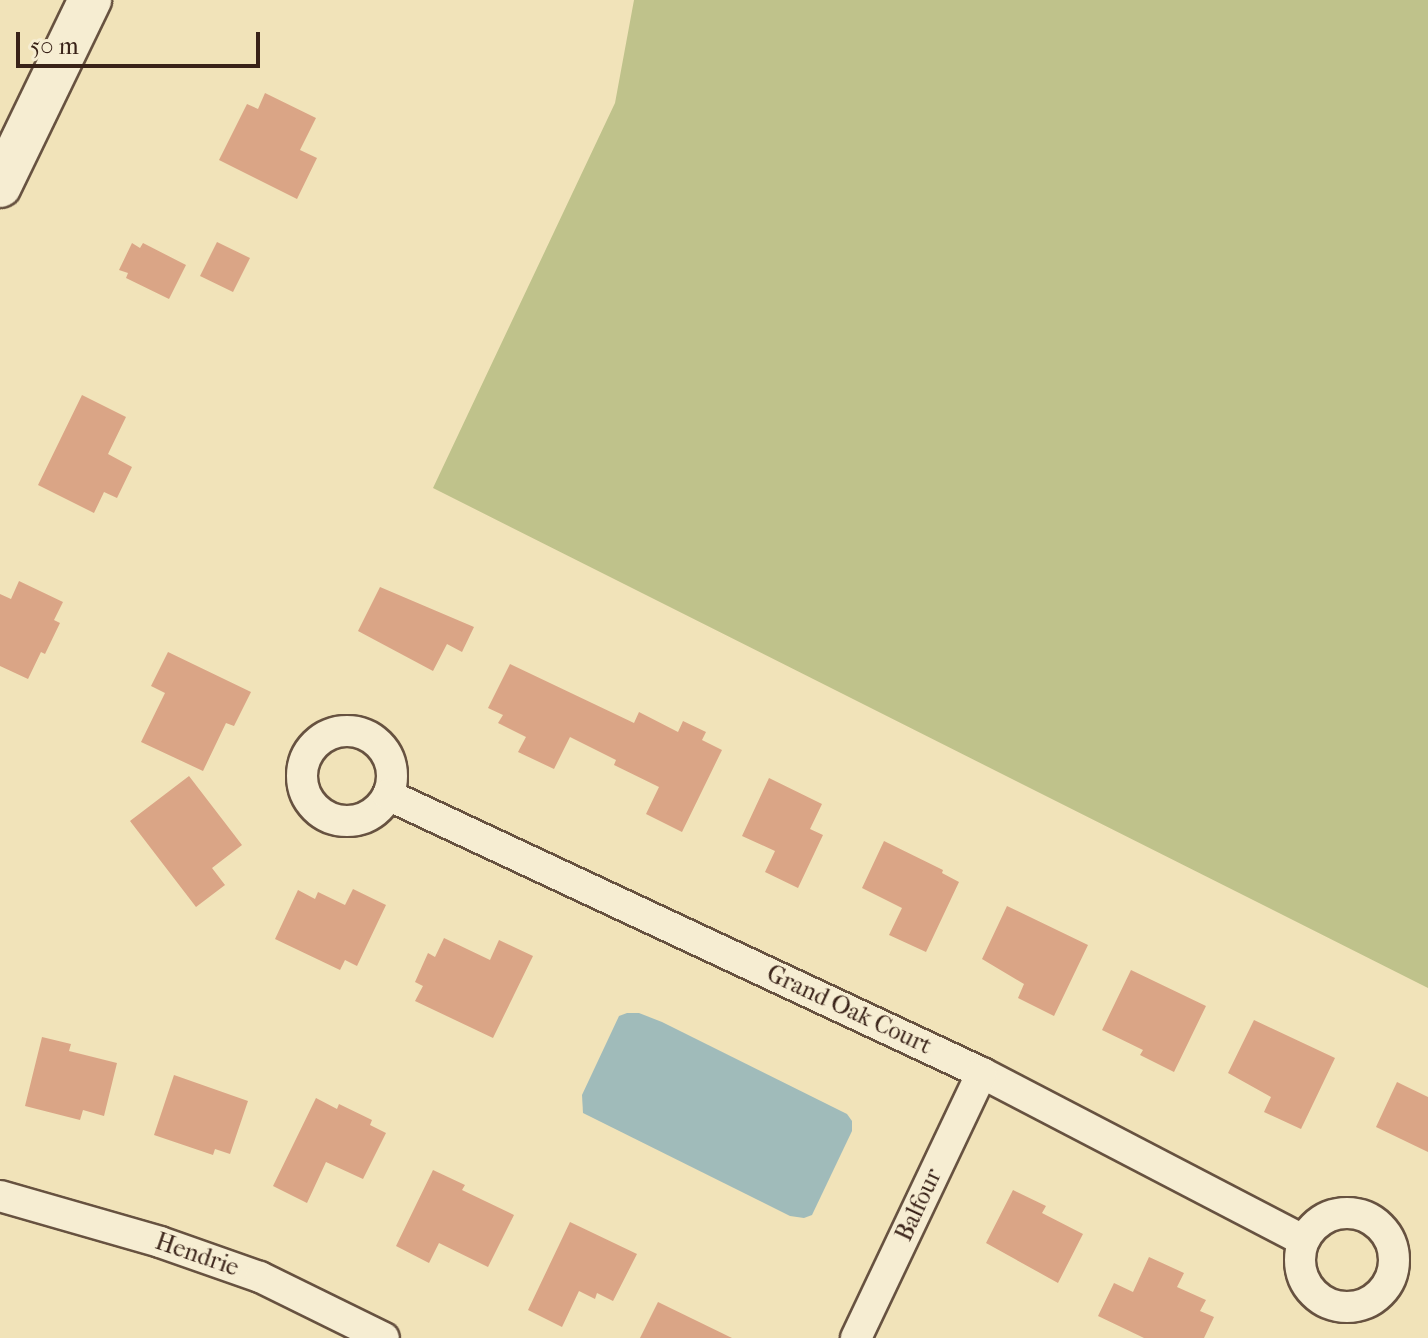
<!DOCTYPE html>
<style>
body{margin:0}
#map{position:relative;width:1428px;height:1338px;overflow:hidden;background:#f1e3b9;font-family:"IM FELL French Canon",serif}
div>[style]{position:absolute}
.green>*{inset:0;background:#bfc28b}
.water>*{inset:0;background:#a0bbba}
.building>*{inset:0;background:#daa586}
.roads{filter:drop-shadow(2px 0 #675240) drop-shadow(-2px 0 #675240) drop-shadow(0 2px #675240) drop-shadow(0 -2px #675240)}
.street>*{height:30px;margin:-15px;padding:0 15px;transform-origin:15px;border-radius:15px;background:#f6edd2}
.street>.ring{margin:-15px;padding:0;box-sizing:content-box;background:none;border:30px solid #f6edd2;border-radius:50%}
.secondary>*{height:42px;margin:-21px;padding:0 21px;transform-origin:21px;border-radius:21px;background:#f6edd2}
span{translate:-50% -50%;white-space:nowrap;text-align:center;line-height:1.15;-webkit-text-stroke:6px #f6edd2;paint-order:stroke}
.street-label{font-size:24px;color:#392218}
.scale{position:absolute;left:16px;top:32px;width:244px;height:36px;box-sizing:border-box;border:4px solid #392218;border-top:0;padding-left:10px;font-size:24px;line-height:28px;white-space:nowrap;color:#392218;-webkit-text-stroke:6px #f6edd2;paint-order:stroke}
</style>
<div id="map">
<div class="green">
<div style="clip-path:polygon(634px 0,1428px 0,1428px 988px,433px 488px,615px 103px)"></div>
</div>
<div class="water">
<div style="clip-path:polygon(627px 1013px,639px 1013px,662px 1022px,847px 1114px,852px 1121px,852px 1131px,812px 1215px,804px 1218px,790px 1216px,583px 1113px,582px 1095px,619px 1016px)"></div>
</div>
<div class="building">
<div style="clip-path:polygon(265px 93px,316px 118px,300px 150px,317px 158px,297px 199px,219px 160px,247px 104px,258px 109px)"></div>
<div style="clip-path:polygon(217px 242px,250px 258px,233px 292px,200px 276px)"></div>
<div style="clip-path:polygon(132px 243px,140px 248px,143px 243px,186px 265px,169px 299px,126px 278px,128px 273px,119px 270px)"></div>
<div style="clip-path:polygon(82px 395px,126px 417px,108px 454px,132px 467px,117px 498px,104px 492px,94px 513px,38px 485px)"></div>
<div style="clip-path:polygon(19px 581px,63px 602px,54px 620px,60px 623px,45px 654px,41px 652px,28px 679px,0 666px,0 594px,11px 599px)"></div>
<div style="clip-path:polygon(380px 587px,474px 627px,462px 652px,447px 644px,433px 671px,358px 631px)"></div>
<div style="clip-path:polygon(168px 652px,251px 692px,234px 726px,226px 723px,203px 771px,141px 742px,165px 693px,151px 686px)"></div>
<div style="clip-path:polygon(510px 664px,634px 723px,639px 712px,678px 732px,683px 721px,706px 732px,702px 740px,722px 750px,682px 832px,646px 814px,659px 787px,614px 765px,616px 760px,570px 737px,554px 769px,518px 752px,526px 737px,498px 723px,503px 715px,488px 708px)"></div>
<div style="clip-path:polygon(189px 776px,242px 845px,212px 868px,225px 885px,196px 907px,130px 821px)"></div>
<div style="clip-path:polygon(769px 778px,822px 804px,810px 829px,823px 835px,798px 888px,765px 872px,775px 851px,742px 836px)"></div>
<div style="clip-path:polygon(884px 841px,943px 870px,942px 873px,959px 882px,926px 952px,889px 935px,902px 908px,862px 888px)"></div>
<div style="clip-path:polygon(353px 889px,386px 905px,357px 966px,345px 960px,340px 970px,275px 939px,298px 890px,315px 899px,318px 892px,345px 905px)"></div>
<div style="clip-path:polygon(1007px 906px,1088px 945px,1054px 1016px,1018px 998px,1024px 984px,982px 959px)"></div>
<div style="clip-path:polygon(444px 938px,490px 960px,499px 940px,533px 956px,493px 1038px,415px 1001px,423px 986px,415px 982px,428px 953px,435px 957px)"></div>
<div style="clip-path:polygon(1131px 970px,1206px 1006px,1174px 1072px,1140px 1055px,1143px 1050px,1102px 1030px)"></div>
<div style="clip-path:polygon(1254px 1020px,1335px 1058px,1301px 1129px,1264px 1112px,1271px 1097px,1228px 1073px)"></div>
<div style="clip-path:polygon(42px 1037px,71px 1044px,69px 1051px,117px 1063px,104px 1116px,83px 1110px,80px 1120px,25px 1106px)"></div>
<div style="clip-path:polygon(174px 1075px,248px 1101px,230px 1154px,215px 1149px,213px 1155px,154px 1135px)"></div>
<div style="clip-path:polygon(1397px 1082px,1428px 1097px,1428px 1152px,1376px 1127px)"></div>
<div style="clip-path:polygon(316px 1098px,337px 1109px,339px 1104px,372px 1120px,370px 1125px,386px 1133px,363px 1179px,326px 1162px,307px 1203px,273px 1186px)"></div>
<div style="clip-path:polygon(433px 1170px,465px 1185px,462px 1190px,514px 1215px,488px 1267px,439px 1243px,429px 1263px,396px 1246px)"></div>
<div style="clip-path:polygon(1013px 1190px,1046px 1206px,1042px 1213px,1083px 1234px,1058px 1283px,986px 1243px)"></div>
<div style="clip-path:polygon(570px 1222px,637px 1254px,613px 1301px,597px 1293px,595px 1299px,579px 1291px,562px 1327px,528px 1310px)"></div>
<div style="clip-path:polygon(1149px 1257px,1184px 1273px,1177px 1287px,1206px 1300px,1200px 1311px,1214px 1317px,1204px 1338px,1144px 1338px,1098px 1316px,1114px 1283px,1133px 1292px)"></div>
<div style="clip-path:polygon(658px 1302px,732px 1338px,640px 1338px)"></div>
</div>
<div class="roads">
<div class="street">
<div class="ring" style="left:302px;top:731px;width:60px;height:60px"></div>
<div style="left:388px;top:795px;width:656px;rotate:25.08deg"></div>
<div style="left:982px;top:1073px;width:362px;rotate:27.5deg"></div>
<div style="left:0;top:1196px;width:166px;rotate:16deg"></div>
<div style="left:160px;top:1242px;width:106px;rotate:19.3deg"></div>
<div style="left:260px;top:1277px;width:138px;rotate:26.2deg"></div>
<div class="ring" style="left:1300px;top:1213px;width:64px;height:64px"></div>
<div style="left:856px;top:1338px;width:293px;rotate:-64.6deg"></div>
</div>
<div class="secondary">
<div style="left:0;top:186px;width:207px;rotate:-64.2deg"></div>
</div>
</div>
<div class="street-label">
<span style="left:849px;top:1010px;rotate:25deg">Grand Oak Court</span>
<span style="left:919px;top:1205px;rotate:-65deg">Balfour</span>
<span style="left:197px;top:1255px;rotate:19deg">Hendrie</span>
</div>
<div class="scale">50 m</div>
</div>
